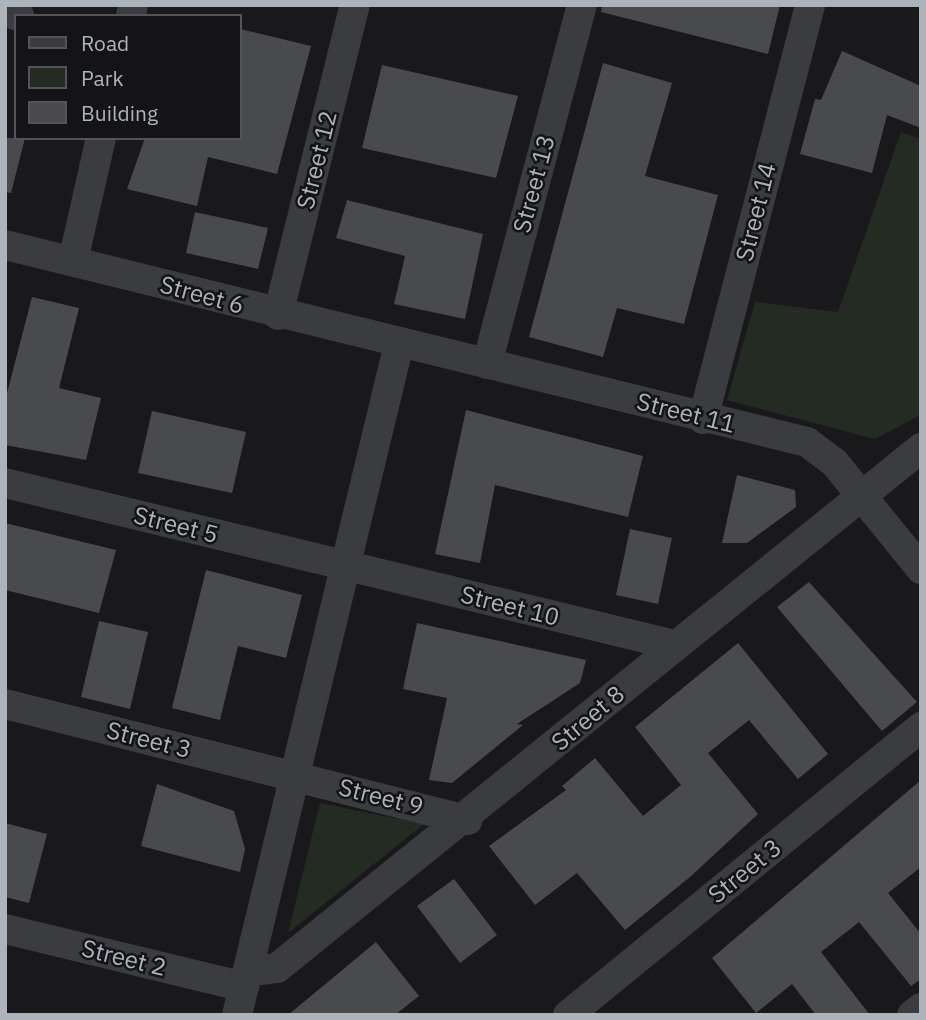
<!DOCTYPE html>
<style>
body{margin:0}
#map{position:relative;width:926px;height:1020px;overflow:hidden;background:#19191b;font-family:"IBM Plex Sans",sans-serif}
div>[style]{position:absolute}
.green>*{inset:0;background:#242b23}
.building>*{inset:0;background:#484a4e}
.minor>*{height:30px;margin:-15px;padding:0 15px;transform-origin:15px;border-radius:15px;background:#3a3c40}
span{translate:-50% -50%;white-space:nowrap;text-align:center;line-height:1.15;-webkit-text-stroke:5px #141416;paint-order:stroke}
.street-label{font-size:24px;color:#acb3ba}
.frame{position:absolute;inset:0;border:7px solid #acb3ba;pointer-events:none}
.legend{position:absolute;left:14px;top:14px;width:228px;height:126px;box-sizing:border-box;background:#141416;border:2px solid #515458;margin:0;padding:9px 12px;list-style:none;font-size:21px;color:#acb3ba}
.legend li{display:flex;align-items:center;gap:14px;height:35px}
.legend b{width:35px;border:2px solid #515458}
</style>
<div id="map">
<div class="green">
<div style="clip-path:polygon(901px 132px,921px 139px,921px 415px,875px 439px,727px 400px,755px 302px,838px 312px)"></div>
<div style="clip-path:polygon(320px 803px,424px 824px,288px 933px)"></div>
</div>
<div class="building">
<div style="clip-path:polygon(602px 5px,780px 5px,768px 54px,601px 12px)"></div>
<div style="clip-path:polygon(240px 29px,311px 46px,277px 174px,208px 157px,197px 206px,127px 189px,145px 138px,240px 138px)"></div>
<div style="clip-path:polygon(842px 51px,921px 86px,921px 128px,887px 115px,872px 173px,800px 154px,815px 99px,821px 100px)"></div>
<div style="clip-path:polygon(603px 63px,672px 83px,645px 176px,718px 195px,684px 324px,617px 308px,603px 357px,529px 337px)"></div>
<div style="clip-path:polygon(382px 65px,518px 96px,496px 178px,362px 148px)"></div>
<div style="clip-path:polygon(5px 138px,25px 138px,11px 193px,5px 192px)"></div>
<div style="clip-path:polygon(347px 200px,483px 234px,465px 319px,394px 304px,405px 256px,336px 238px)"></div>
<div style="clip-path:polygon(195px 212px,268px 228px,258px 269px,186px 253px)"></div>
<div style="clip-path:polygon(32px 297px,79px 308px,59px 388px,101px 398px,86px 460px,5px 445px,5px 401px)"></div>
<div style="clip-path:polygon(466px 410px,643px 456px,628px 517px,495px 485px,480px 563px,435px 554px)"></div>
<div style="clip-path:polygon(152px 411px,246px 432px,232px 493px,138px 473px)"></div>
<div style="clip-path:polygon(737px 475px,795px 490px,796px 507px,747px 543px,722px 543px)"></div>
<div style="clip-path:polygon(5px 523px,116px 550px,99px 613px,5px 590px)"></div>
<div style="clip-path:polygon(630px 529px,672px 538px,658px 604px,616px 595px)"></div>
<div style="clip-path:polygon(206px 570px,302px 595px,286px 658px,238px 646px,220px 720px,172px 708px)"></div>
<div style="clip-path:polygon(809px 582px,917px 702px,882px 731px,777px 607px)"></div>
<div style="clip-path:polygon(99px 621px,148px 632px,130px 709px,81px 697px)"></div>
<div style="clip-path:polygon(417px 623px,586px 660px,580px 683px,517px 724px,523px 725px,452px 783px,429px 780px,447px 698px,403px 689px)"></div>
<div style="clip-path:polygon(738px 643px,828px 754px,798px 779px,749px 720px,708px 753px,758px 814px,690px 877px,625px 930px,577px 873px,535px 905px,489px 846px,566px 790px,562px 786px,595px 758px,643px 816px,681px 785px,635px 727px)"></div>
<div style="clip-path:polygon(921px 780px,921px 867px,888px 893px,921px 934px,921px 979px,911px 986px,859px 922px,821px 952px,870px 1015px,816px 1015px,792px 984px,756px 1013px,712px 958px)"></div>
<div style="clip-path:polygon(157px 784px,234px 811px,245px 849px,240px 872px,141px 846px)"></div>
<div style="clip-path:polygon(5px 823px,47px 834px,29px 903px,5px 897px)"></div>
<div style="clip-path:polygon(454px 879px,497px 935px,460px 963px,417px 906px)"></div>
<div style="clip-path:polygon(376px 942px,419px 996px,395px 1015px,288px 1015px)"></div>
</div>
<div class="minor">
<div style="left:5px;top:12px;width:15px;rotate:16deg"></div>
<div style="left:131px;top:16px;width:11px;rotate:-80deg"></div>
<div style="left:5px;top:245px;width:826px;rotate:13.8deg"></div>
<div style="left:807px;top:442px;width:34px;rotate:37deg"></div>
<div style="left:834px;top:462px;width:138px;rotate:50.9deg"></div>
<div style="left:73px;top:261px;width:126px;rotate:-77.2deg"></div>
<div style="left:278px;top:315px;width:319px;rotate:-76.1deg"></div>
<div style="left:487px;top:364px;width:371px;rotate:-75.2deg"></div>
<div style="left:703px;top:419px;width:428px;rotate:-75.5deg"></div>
<div style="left:5px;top:483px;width:688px;rotate:13.61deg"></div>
<div style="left:5px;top:704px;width:477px;rotate:14.1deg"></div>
<div style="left:5px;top:929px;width:246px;rotate:13.6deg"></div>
<div style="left:248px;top:972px;width:29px;rotate:-8deg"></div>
<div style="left:277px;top:968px;width:828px;rotate:-38.92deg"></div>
<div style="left:237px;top:1015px;width:690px;rotate:-76.43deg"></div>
<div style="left:568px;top:1015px;width:456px;rotate:-39.2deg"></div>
<div style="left:912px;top:1015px;width:11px;rotate:-38deg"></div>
</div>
<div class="street-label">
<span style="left:317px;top:160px;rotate:-76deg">Street 12</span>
<span style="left:534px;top:184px;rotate:-75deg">Street 13</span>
<span style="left:756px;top:212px;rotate:-76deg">Street 14</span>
<span style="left:202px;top:295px;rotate:15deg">Street 6</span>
<span style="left:686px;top:413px;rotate:14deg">Street 11</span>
<span style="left:176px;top:525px;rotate:14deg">Street 5</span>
<span style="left:510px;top:606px;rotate:14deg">Street 10</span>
<span style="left:588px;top:718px;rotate:-40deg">Street 8</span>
<span style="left:149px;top:740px;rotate:14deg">Street 3</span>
<span style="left:381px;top:797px;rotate:14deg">Street 9</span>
<span style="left:745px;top:871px;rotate:-39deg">Street 3</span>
<span style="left:124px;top:958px;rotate:14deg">Street 2</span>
</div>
<div class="frame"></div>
<ul class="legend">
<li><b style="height:9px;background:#3a3c40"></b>Road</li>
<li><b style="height:19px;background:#242b23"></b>Park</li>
<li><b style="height:19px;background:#484a4e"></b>Building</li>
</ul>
</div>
